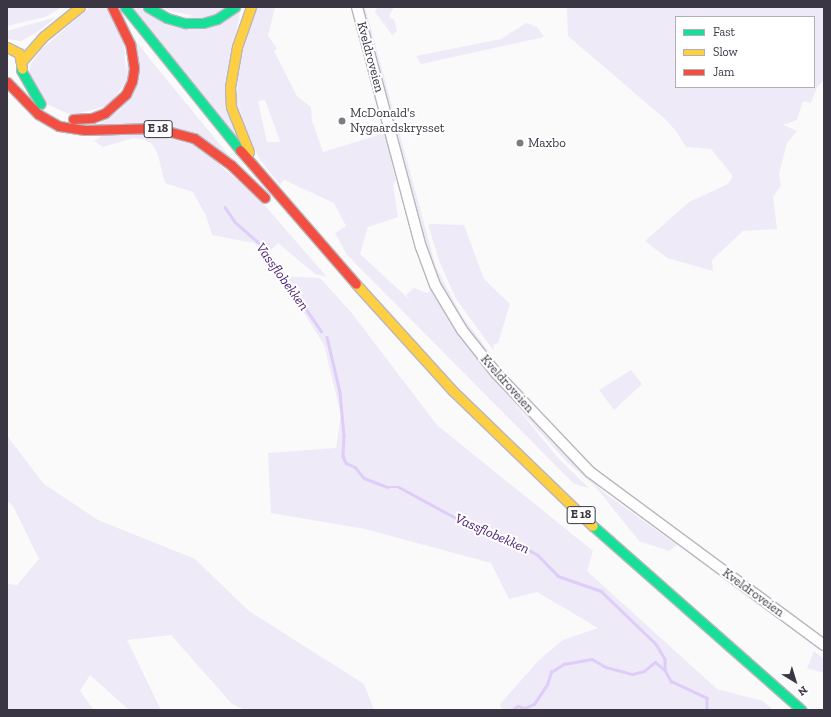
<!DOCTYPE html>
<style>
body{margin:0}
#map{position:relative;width:831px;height:717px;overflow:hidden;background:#fafafa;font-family:"Zilla Slab",serif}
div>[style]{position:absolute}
.green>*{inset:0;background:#efeaf8}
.stream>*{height:2.5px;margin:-1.25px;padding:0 1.25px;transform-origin:1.25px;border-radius:1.25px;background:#decdf8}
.roads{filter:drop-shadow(1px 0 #b9b6bc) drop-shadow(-1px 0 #b9b6bc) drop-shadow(0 1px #b9b6bc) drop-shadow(0 -1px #b9b6bc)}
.street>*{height:10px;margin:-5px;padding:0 5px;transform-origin:5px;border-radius:5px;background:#fefefe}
.fast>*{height:9px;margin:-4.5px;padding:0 4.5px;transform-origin:4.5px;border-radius:4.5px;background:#16e098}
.slow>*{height:9px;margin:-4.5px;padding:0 4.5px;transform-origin:4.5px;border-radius:4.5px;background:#ffcf43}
.jam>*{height:9px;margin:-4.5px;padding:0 4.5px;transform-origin:4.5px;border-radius:4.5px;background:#f24e42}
.dots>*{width:11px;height:11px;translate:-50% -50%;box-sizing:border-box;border:2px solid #fff;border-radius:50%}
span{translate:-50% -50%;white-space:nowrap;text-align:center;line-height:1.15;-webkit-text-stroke:4px #fff;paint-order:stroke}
.shield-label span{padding:1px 3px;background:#fff;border:1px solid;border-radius:3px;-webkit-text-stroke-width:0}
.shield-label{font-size:12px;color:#3b3643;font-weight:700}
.street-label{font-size:13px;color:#3b3643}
.poi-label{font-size:13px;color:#3b3643}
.left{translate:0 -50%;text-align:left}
.water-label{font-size:14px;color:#4b2276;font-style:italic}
.frame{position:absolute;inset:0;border:8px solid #3b3643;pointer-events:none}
.legend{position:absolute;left:675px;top:16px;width:140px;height:72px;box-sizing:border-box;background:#fff;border:1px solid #b1afb4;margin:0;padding:5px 7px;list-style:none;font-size:12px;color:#3b3643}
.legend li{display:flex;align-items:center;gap:8px;height:20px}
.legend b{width:20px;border:1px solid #b1afb4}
.north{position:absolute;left:775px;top:661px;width:40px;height:40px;-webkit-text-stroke:3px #fff;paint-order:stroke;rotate:142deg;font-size:11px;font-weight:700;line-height:16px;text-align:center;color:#3b3643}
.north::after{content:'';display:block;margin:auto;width:14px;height:18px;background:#3b3643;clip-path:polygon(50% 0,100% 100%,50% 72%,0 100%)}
</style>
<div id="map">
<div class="green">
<div style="clip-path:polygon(7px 7px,62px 7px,45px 17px,7px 26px)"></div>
<div style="clip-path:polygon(90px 7px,106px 7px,123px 36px,127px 81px,108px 106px,71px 115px,47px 104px,29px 73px,31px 64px,41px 50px)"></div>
<div style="clip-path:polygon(132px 7px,142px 7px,165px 21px,241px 7px,233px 51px,245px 150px)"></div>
<div style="clip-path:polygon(155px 7px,229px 7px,207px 19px)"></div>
<div style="clip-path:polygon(evenodd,257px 7px,275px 7px,268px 36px,277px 48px,274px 51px,297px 96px,311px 107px,312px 121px,323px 152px,385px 133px,396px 180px,393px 185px,398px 217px,368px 227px,360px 254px,412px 302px,406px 295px,414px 288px,427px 293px,432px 290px,456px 332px,554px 444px,606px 494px,677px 545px,669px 551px,639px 541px,595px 486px,567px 462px,514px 404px,559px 459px,589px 488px,574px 484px,347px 255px,335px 233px,346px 226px,334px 203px,284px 180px,280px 185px,259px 158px,242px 123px,236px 73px,257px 7px,265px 100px,280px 141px,279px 142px,267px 142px,258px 101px,265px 100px)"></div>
<div style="clip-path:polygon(362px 7px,365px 7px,436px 267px,462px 316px,492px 356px,481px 348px,469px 332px,446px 295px,427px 249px)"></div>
<div style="clip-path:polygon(377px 7px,394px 7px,389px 16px,391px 19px,394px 19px,397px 31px,392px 35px,375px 12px)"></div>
<div style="clip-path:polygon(evenodd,567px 7px,824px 7px,824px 80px,817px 87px,811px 103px,803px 101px,797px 120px,783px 125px,797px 131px,787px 143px,779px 174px,781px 186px,773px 196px,777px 229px,743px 231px,712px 260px,713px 271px,667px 258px,645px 241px,689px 202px,728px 184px,733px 176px,711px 149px,686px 147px,676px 131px,665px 119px,568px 36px,567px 7px,676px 17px,814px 17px,814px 87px,676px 87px,676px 17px)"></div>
<div style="clip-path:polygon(56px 17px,36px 33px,21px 41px,7px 39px,7px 31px)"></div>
<div style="clip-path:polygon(526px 23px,537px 27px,544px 37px,421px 64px,416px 56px,501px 39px)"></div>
<div style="clip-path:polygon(131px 34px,149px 58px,236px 164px,199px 136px,95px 127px,121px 109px)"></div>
<div style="clip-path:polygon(142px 132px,198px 146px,260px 200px,327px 277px,315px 274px,278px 243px,266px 255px,254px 243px,212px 235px,206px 216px,193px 192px,165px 183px,158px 155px,152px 144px,145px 140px,133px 138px,103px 147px,94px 141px,105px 134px)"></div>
<div style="clip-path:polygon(431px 224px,464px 225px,484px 279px,510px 304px,498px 343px,493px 345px,494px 351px,456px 299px,440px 263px,428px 225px)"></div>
<div style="clip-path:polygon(281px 276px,320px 278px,351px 312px,437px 425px,593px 551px,587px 571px,717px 689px,763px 701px,773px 710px,502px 710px,500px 704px,538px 661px,563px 640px,598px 628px,537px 592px,509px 599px,491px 563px,365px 529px,271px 513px,268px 453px,336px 448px,341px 415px,324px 345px)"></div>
<div style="clip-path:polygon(631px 370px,642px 384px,614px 410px,599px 390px)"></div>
<div style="clip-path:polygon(7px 436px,44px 484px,98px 520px,195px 559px,249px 611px,364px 684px,374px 710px,245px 710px,232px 704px,171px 635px,127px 640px,161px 710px,129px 710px,90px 675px,80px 691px,94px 710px,7px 710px,7px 584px,17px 585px,39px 559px,13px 506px,7px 501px)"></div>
<div style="clip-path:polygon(814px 651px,824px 659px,824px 673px,807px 668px)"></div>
</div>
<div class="stream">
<div style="left:225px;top:207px;width:18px;rotate:56deg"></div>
<div style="left:235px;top:222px;width:38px;rotate:41deg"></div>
<div style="left:264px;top:247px;width:102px;rotate:55.8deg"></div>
<div style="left:327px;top:337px;width:57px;rotate:76.7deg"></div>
<div style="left:340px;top:392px;width:44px;rotate:84.8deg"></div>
<div style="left:344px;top:436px;width:20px;rotate:93deg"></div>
<div style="left:343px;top:456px;width:8px;rotate:67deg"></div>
<div style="left:346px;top:463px;width:10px;rotate:24deg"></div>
<div style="left:355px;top:467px;width:14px;rotate:51deg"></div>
<div style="left:364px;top:478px;width:25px;rotate:21deg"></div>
<div style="left:387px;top:487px;width:12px"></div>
<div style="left:399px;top:487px;width:90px;rotate:28.6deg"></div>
<div style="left:478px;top:530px;width:32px;rotate:16deg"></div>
<div style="left:509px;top:539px;width:33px;rotate:29deg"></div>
<div style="left:538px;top:555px;width:29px;rotate:46deg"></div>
<div style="left:558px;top:576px;width:46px;rotate:19.2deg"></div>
<div style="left:601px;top:591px;width:76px;rotate:43.9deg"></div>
<div style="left:656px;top:644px;width:17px;rotate:59deg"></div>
<div style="left:665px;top:659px;width:11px;rotate:90deg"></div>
<div style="left:665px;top:670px;width:13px;rotate:61deg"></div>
<div style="left:671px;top:681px;width:40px;rotate:25deg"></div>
<div style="left:707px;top:698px;width:12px;rotate:90deg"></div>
<div style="left:512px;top:710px;width:7px;rotate:-34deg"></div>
<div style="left:518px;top:706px;width:7px;rotate:16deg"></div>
<div style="left:525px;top:708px;width:10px;rotate:-24deg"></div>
<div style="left:534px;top:704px;width:23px;rotate:-56deg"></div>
<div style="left:547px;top:685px;width:14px;rotate:-73deg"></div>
<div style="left:551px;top:672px;width:15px;rotate:-32deg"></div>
<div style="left:564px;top:664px;width:28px;rotate:-10deg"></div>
<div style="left:592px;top:659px;width:16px;rotate:30deg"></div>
<div style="left:606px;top:667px;width:27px;rotate:15deg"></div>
<div style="left:632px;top:674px;width:12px;rotate:-14deg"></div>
<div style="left:644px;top:671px;width:14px;rotate:-39deg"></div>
<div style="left:655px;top:662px;width:13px;rotate:39deg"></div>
</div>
<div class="roads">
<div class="street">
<div style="left:357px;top:7px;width:248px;rotate:75.1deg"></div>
<div style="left:421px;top:247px;width:40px;rotate:69.8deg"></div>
<div style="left:435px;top:285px;width:52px;rotate:59deg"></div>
<div style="left:462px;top:330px;width:55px;rotate:51.7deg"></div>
<div style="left:496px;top:373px;width:137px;rotate:46.5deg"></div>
<div style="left:590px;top:472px;width:291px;rotate:36.5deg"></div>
</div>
<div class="fast">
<div style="left:125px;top:7px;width:184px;rotate:51.2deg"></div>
<div style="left:148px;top:7px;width:22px;rotate:30deg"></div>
<div style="left:167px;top:18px;width:19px;rotate:16deg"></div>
<div style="left:185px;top:23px;width:18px"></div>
<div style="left:203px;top:23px;width:15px;rotate:-16deg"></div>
<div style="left:217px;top:19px;width:22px;rotate:-34deg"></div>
<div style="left:21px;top:70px;width:39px;rotate:60deg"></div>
<div style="left:593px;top:526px;width:278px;rotate:41.4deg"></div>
</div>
<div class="slow">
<div style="left:7px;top:47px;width:13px;rotate:27deg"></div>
<div style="left:19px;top:53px;width:16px;rotate:79deg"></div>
<div style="left:22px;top:61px;width:33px;rotate:-49deg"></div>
<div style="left:44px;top:36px;width:46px;rotate:-38.9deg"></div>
<div style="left:249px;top:152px;width:48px;rotate:-111.8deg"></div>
<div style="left:231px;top:107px;width:20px;rotate:-93deg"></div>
<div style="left:230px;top:87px;width:41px;rotate:-80.1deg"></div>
<div style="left:237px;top:47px;width:42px;rotate:-70.7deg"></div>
<div style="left:356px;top:284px;width:144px;rotate:47.8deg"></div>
<div style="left:453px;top:391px;width:194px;rotate:44deg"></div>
</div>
<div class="jam">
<div style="left:7px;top:82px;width:45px;rotate:45.9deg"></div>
<div style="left:38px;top:114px;width:24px;rotate:30deg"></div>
<div style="left:59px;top:126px;width:26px;rotate:9deg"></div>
<div style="left:85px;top:130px;width:71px;rotate:-1.6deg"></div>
<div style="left:156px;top:128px;width:39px;rotate:15deg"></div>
<div style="left:194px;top:138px;width:46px;rotate:36.1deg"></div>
<div style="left:231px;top:165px;width:47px;rotate:44.1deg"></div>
<div style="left:73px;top:119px;width:19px;rotate:-3deg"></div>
<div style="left:92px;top:118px;width:14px;rotate:-21deg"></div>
<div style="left:105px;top:113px;width:28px;rotate:-42deg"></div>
<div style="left:126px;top:94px;width:14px;rotate:-65deg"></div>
<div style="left:132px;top:81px;width:13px;rotate:-81deg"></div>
<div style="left:134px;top:68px;width:24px;rotate:-99deg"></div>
<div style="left:130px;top:44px;width:41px;rotate:-115.9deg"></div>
<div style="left:240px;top:150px;width:177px;rotate:49.1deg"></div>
</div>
</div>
<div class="dots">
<div style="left:342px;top:121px;background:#7e7b83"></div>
<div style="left:520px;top:143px;background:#7e7b83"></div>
</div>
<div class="shield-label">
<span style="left:158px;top:129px">E 18</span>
<span style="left:581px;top:515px">E 18</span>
</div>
<div class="street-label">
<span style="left:370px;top:57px;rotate:75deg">Kveldroveien</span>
<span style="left:507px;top:384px;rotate:48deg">Kveldroveien</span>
<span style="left:753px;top:593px;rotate:36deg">Kveldroveien</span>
</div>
<div class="poi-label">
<span class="left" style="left:350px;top:121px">McDonald's<br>Nygaardskrysset</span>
<span class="left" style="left:528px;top:143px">Maxbo</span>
</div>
<div class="water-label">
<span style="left:282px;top:277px;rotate:54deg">Vassflobekken</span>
<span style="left:492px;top:534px;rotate:24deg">Vassflobekken</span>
</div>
<div class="frame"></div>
<ul class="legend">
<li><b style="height:5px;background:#16e098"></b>Fast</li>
<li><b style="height:5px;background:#ffcf43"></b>Slow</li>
<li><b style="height:5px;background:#f24e42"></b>Jam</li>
</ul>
<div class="north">N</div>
</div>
